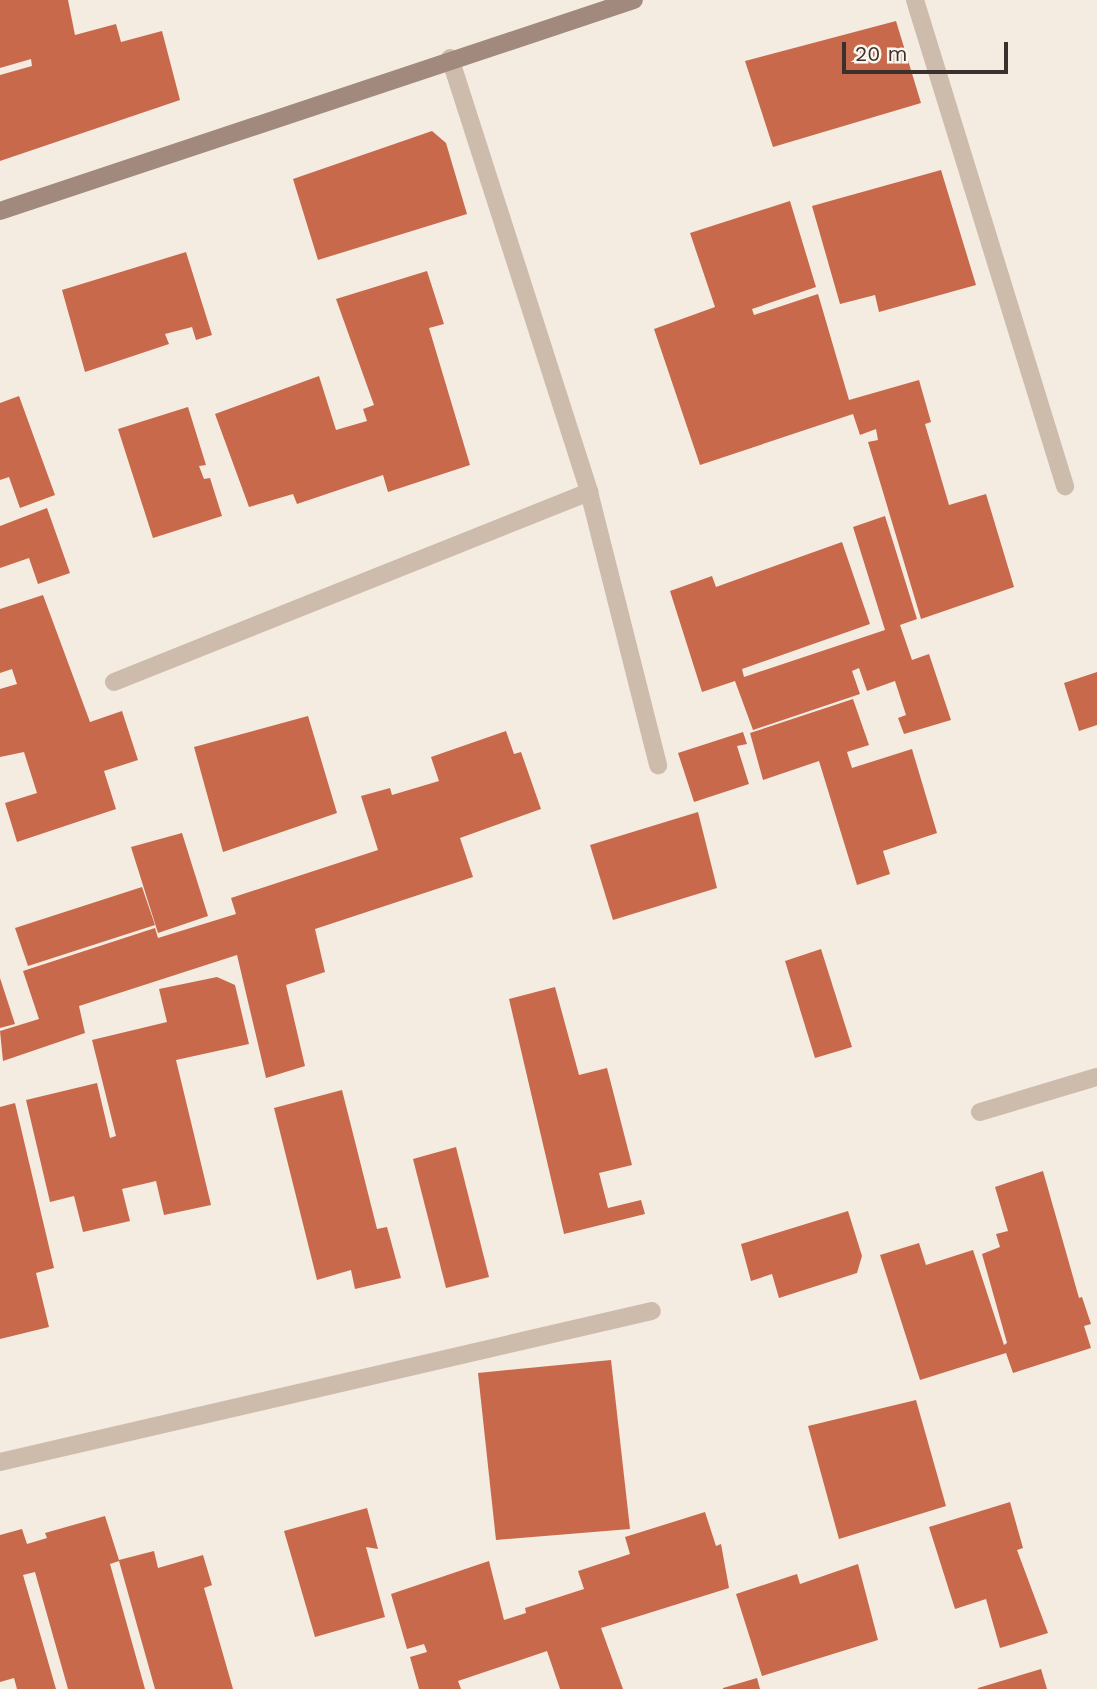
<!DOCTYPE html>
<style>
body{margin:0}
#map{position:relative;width:1097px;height:1689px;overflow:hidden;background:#f4ebe1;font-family:"Work Sans",sans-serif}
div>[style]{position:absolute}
.building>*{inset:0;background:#c8694b}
.lane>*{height:18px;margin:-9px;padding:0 9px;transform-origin:9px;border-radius:9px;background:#cdbbac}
.street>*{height:18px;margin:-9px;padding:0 9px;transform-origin:9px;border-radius:9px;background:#cdbbac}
.secondary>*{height:18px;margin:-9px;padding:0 9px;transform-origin:9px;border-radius:9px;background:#a18a7d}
span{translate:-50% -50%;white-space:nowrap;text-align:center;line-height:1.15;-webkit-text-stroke:7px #fbf5ee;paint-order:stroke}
.scale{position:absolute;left:842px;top:42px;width:166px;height:32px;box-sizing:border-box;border:4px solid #3b302b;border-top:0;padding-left:9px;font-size:21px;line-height:24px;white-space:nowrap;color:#3b302b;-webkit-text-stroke:5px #fbf5ee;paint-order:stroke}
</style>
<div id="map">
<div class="building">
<div style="clip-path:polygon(0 0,68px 0,75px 35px,116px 24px,121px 42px,162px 31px,180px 100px,0 161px,0 75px,32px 66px,31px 59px,0 68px)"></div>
<div style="clip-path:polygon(896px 21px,921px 103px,773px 147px,745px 61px)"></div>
<div style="clip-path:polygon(432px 131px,446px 143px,467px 214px,318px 260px,293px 179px)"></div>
<div style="clip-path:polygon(941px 170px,976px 285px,879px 312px,875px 295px,840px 304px,812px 206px)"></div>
<div style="clip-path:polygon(790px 201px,816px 287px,752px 309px,754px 315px,818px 294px,849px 400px,919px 380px,931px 422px,925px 424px,949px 505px,986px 494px,1014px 587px,921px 619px,868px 442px,878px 440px,876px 429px,860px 435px,853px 414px,700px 465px,654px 329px,715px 307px,690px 233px)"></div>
<div style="clip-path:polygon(186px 252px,212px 335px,196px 340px,192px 327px,165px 334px,169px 344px,85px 372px,62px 290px)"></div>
<div style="clip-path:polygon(427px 271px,444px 324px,429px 328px,470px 465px,388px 492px,383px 475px,297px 504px,293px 494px,249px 507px,215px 414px,319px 376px,336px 430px,367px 421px,363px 409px,374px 405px,336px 299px)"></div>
<div style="clip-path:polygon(19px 396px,55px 495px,20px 508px,9px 477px,0 480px,0 403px)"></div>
<div style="clip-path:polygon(188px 407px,206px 465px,199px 466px,204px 479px,210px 478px,222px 516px,153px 538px,118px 429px)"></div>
<div style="clip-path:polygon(47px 508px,70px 573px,38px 584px,29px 558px,0 568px,0 526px)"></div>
<div style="clip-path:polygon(885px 516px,917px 619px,900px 625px,912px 660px,929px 654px,951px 720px,904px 734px,898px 718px,906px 715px,895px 681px,867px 691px,859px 668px,852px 671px,860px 694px,753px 730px,735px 681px,702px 692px,670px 591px,712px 576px,716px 587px,842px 542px,870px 624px,742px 669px,744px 677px,885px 630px,853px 527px)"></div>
<div style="clip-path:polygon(43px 595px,90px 722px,122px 711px,138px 760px,104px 771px,116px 809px,17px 842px,5px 803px,37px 793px,24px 752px,0 757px,0 689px,17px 684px,12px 669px,0 673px,0 609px)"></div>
<div style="clip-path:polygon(1097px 672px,1097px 725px,1079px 731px,1064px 683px)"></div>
<div style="clip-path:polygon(853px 699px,869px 745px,847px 752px,852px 768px,912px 749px,937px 833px,883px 851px,890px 874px,857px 885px,819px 761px,763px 780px,750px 733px)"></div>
<div style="clip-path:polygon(308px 716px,337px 813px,223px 852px,194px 747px)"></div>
<div style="clip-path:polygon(506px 731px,514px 754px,521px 752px,541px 809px,460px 838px,473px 877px,315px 929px,325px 972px,286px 985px,305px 1066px,266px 1078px,237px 955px,79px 1006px,85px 1033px,3px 1061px,0 1031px,39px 1019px,23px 971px,155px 928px,158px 938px,236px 914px,231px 898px,378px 850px,361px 796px,390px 788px,392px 795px,439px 781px,431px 757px)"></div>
<div style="clip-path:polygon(743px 732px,747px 744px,737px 746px,749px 784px,694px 802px,678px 753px)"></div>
<div style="clip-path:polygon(698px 812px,717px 888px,613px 920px,590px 845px)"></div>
<div style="clip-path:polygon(182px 833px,208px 916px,158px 933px,131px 847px)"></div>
<div style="clip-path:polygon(142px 887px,155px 925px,28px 966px,15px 928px)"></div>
<div style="clip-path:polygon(821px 949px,852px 1047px,815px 1058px,785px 961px)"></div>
<div style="clip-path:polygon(217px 977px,235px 985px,249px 1044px,176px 1060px,211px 1205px,164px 1215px,156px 1181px,122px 1189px,130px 1221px,83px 1232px,74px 1196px,50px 1202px,26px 1100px,97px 1083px,110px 1138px,116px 1136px,92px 1040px,167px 1022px,159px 989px)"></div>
<div style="clip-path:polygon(0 978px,15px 1024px,0 1028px)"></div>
<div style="clip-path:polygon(555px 987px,579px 1075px,607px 1068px,632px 1165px,599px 1173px,608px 1208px,641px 1200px,645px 1214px,564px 1234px,509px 999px)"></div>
<div style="clip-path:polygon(342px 1090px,377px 1229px,387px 1227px,401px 1278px,355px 1289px,351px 1270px,317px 1280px,274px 1108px)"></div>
<div style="clip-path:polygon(15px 1103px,54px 1268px,36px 1273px,49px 1327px,0 1339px,0 1107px)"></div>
<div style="clip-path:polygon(456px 1147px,489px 1277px,446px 1288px,413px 1159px)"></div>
<div style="clip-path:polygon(1043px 1171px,1079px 1298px,1082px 1297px,1091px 1324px,1084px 1326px,1091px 1348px,1013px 1373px,1006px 1353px,920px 1380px,880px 1255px,919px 1243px,926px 1265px,973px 1250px,1004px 1345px,1007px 1343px,982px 1254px,1000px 1247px,996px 1234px,1008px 1231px,995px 1187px)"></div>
<div style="clip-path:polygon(848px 1211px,862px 1256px,857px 1273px,779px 1298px,772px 1274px,751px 1281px,741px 1244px)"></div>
<div style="clip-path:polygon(611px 1360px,630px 1529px,496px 1540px,478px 1373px)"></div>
<div style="clip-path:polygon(916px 1400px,946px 1506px,839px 1539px,808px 1426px)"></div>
<div style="clip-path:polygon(1010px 1502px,1023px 1548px,1017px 1550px,1048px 1633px,1000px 1648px,986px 1599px,955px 1609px,929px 1527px)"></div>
<div style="clip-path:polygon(367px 1508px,378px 1549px,366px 1547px,385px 1617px,315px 1637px,284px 1531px)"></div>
<div style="clip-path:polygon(705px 1512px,716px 1546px,721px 1544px,729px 1588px,601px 1628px,623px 1689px,560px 1689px,547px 1651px,458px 1681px,461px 1689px,419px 1689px,410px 1657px,427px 1652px,424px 1644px,407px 1649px,391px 1594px,489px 1561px,504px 1620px,526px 1613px,525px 1608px,584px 1589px,578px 1571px,630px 1554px,625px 1537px)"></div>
<div style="clip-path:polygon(105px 1516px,119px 1560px,154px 1551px,158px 1568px,203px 1555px,212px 1585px,204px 1588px,233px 1689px,155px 1689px,119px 1561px,110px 1564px,145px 1689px,68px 1689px,35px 1572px,23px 1575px,56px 1689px,17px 1689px,14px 1678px,0 1682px,0 1535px,22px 1529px,27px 1544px,47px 1538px,45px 1533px)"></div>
<div style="clip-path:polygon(858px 1564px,878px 1640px,762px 1676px,736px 1594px,797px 1574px,800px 1584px)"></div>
<div style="clip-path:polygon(1041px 1669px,1047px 1689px,978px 1689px,978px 1688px)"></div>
<div style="clip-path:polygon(757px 1678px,760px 1689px,723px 1689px,723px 1688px)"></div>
</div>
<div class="lane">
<div style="left:915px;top:0;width:509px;rotate:72.85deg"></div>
<div style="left:980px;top:1112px;width:122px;rotate:-16.7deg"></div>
</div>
<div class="street">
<div style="left:450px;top:58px;width:456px;rotate:72.2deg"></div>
<div style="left:589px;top:492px;width:282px;rotate:75.8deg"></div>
<div style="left:114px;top:682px;width:512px;rotate:-21.8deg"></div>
<div style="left:0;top:1462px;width:669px;rotate:-13.04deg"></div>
</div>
<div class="secondary">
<div style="left:0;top:211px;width:668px;rotate:-18.41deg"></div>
</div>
<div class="scale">20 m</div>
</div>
